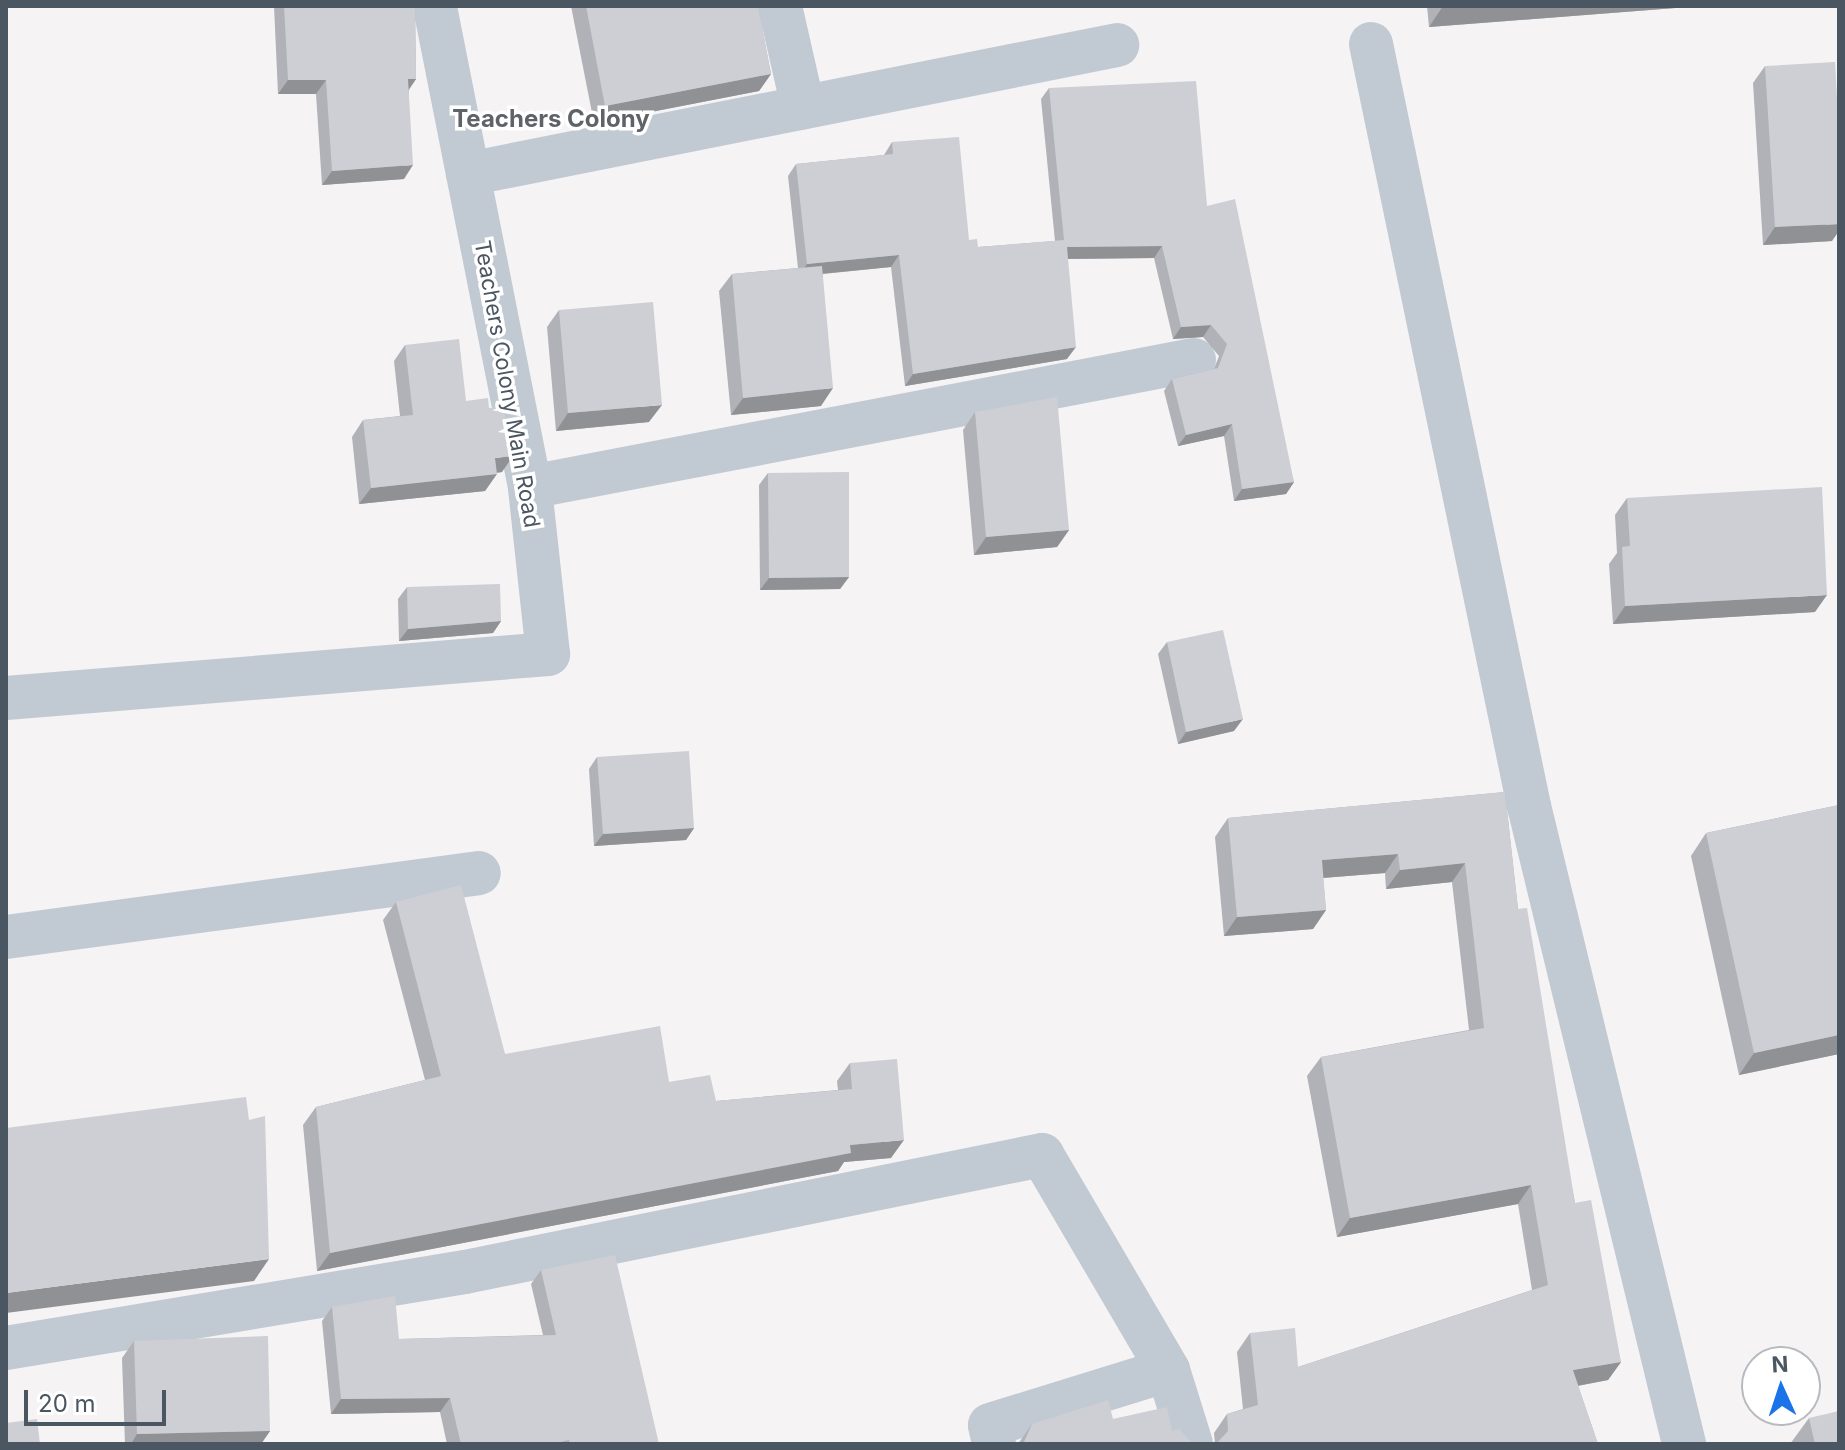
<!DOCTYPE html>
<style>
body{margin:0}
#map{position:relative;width:1845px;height:1450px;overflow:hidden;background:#f5f3f3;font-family:Inter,sans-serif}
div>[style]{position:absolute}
.street>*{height:44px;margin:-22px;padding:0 22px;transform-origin:22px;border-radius:22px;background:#c1cad2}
.wall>*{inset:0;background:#b0b2b7}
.shaded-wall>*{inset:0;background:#909195}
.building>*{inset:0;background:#cdcfd5}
span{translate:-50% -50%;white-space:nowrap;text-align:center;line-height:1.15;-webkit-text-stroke:7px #fff;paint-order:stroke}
.street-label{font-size:22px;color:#4a5661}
.neighbourhood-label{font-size:24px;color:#5f6368;font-weight:700}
.frame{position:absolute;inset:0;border:8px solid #4a5661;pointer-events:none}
.north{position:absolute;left:1741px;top:1346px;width:80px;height:80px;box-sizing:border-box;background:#fff;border:2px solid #b7bbc0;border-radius:50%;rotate:357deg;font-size:22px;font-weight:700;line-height:32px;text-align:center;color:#4a5661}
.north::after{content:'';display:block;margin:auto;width:28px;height:36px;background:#1a73e8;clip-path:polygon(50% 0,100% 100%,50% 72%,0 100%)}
.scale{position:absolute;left:24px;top:1390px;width:142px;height:36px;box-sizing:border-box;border:4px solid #4a5661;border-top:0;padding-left:10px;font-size:24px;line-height:28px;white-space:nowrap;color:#4a5661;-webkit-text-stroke:6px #fff;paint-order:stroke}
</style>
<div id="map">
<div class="street">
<div style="left:780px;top:6px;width:104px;rotate:77.2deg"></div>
<div style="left:1371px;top:44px;width:778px;rotate:78.29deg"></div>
<div style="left:1529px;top:806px;width:657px;rotate:76.34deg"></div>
<div style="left:468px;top:174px;width:662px;rotate:-11.24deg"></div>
<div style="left:530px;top:487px;width:676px;rotate:-10.83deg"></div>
<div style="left:6px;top:698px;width:544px;rotate:-4.64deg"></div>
<div style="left:548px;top:654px;width:168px;rotate:-96.2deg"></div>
<div style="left:530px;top:487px;width:490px;rotate:-101.2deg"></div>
<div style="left:6px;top:937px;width:477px;rotate:-7.7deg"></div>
<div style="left:6px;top:1348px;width:465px;rotate:-9.4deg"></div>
<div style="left:465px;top:1272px;width:589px;rotate:-11.46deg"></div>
<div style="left:1042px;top:1155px;width:249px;rotate:59.6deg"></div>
<div style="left:1168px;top:1370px;width:77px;rotate:72.7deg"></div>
<div style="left:994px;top:1444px;width:19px;rotate:-102deg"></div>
<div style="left:990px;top:1425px;width:186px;rotate:-17.2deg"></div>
</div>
<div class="wall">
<div style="clip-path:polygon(274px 6px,415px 6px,416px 79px,409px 90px,404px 179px,322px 185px,316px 94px,278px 94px)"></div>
<div style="clip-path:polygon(571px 6px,758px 6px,771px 74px,759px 91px,594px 123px)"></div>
<div style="clip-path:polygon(1427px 6px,1701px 6px,1429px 27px)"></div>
<div style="clip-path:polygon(1765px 66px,1832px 241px,1763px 245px,1753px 83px)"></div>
<div style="clip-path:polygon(1049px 88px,1207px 206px,1294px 482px,1286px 494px,1234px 501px,1224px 436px,1178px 446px,1164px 391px,1172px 379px,1214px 369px,1219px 356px,1203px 337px,1173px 339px,1154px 258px,1068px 259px,1067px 359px,905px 386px,891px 267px,823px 274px,821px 406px,731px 415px,719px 291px,732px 274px,798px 268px,788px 176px,796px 164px,884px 155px,892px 142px,969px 240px,978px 247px,1055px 241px,1041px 99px)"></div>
<div style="clip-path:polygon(559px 310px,649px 422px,556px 431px,547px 327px)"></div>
<div style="clip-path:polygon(405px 345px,466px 401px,502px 472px,497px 473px,485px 491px,359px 504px,352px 437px,363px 420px,400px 416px,394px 361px)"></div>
<div style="clip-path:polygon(975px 412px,1069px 530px,1057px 547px,974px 555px,963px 430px)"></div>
<div style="clip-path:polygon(768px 473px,849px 577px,840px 589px,760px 590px,759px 485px)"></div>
<div style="clip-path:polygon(1627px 498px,1815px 612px,1613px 624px,1609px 564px,1617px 553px,1615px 515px)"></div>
<div style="clip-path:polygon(407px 587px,501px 621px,493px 633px,399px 641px,398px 599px)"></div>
<div style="clip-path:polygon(1167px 642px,1234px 731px,1178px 744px,1158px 654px)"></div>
<div style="clip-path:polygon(597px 757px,694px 828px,686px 840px,594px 846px,589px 769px)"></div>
<div style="clip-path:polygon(1505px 792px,1518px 909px,1575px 1203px,1621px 1362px,1608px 1380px,1578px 1386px,1598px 1444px,1215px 1444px,1214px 1433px,1227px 1414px,1243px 1409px,1237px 1352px,1250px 1333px,1298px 1367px,1532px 1290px,1518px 1204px,1337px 1237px,1307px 1076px,1321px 1057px,1469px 1030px,1452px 882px,1386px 889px,1385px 873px,1323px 878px,1326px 910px,1313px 929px,1224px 936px,1215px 837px,1228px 818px)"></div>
<div style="clip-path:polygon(1839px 805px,1839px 1054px,1739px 1075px,1691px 856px,1706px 833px)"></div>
<div style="clip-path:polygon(396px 902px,505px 1054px,669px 1082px,716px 1101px,838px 1090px,837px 1081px,850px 1063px,891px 1158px,844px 1162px,838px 1171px,317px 1271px,303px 1125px,316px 1107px,425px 1080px,383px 920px)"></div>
<div style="clip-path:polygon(541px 1270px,659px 1444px,447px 1444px,440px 1412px,331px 1414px,322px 1321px,332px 1307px,399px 1339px,543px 1335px,531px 1284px)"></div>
<div style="clip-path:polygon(134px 1341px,270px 1431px,261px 1444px,125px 1444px,122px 1358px)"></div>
<div style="clip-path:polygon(1809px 1418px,1839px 1444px,1790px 1444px)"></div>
<div style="clip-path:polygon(1113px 1419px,1172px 1431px,1193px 1444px,1018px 1444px,1032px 1424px)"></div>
</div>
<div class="shaded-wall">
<div style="clip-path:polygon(1443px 6px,1701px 6px,1429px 27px)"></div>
<div style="clip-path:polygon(771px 74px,759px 91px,594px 123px,605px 106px)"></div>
<div style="clip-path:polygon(408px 79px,416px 79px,406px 93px)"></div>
<div style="clip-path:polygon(288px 80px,326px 80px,316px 94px,278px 94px)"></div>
<div style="clip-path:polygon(413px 165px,404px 179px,322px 185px,332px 171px)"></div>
<div style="clip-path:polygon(1839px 224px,1839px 231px,1832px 241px,1763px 245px,1775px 227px)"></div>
<div style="clip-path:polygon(1162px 246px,1154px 258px,1058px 259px,1067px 247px)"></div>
<div style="clip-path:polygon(899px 255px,891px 267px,799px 276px,807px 264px)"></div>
<div style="clip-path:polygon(1211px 325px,1203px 337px,1173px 339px,1181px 327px)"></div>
<div style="clip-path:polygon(1076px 347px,1067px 359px,905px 386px,913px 374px)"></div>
<div style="clip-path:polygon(833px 388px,821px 406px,731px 415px,743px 398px)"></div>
<div style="clip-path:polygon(662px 405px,649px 422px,556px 431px,568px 413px)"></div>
<div style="clip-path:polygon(1232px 424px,1224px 436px,1178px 446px,1186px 435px)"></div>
<div style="clip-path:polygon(513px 456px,502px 472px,483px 474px,495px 458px)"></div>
<div style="clip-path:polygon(497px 474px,485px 491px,359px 504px,371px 488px)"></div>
<div style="clip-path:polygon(1294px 482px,1286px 494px,1234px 501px,1242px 489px)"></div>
<div style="clip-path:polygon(1069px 530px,1057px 547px,974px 555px,986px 537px)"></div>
<div style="clip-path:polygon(849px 577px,840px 589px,760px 590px,769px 578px)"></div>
<div style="clip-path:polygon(1827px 595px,1815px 612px,1613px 624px,1625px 606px)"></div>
<div style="clip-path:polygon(501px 621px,493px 633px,399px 641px,408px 629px)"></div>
<div style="clip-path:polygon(1243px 719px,1234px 731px,1178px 744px,1186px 732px)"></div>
<div style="clip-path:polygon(694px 828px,686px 840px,594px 846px,603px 834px)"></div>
<div style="clip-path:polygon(1398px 854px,1385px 873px,1309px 879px,1322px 860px)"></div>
<div style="clip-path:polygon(1465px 863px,1452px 882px,1386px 889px,1400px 870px)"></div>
<div style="clip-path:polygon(1326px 910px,1313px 929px,1224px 936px,1237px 917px)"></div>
<div style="clip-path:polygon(1839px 1035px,1839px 1054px,1739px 1075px,1754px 1053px)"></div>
<div style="clip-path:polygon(904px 1140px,891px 1158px,844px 1162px,838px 1171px,317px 1271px,330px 1253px,850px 1145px)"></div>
<div style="clip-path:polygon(1531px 1185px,1518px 1204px,1337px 1237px,1350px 1218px)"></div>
<div style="clip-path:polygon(269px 1259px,254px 1281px,6px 1313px,6px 1293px)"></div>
<div style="clip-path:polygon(1621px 1362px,1608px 1380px,1560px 1389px,1573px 1370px)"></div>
<div style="clip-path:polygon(450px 1398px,440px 1412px,331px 1414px,341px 1399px)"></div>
<div style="clip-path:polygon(270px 1431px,261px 1444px,131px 1444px,137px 1434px)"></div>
</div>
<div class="building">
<div style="clip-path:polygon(284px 6px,415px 6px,416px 79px,408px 79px,413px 165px,332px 171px,326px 80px,288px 80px)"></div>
<div style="clip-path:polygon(586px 6px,758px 6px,771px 74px,605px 106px)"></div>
<div style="clip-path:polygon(1835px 62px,1839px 134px,1839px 224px,1775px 227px,1765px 66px)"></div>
<div style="clip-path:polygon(1196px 81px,1207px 206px,1235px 199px,1294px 482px,1242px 489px,1232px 424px,1186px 435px,1172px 379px,1218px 368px,1227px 344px,1211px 325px,1181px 327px,1162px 246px,1067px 247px,1076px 347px,913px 374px,899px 255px,807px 264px,796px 164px,893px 154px,892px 142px,959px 137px,969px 240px,977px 239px,978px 247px,1064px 240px,1049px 88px)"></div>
<div style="clip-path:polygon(822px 266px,833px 388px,743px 398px,732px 274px)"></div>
<div style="clip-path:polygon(653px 302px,662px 405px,568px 413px,559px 310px)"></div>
<div style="clip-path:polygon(459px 339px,466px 401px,488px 398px,489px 408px,503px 407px,513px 456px,495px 458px,497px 474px,371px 488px,363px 420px,413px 415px,405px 345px)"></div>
<div style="clip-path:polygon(1057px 397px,1069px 530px,986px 537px,975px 412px)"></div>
<div style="clip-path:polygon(849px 472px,849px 577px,769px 578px,768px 473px)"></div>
<div style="clip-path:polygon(1822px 487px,1827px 595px,1625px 606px,1622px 547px,1630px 546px,1627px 498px)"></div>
<div style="clip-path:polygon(500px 584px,501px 621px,408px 629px,407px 587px)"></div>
<div style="clip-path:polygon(1223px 630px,1243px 719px,1186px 732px,1167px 642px)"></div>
<div style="clip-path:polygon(689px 751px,694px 828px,603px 834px,597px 757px)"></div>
<div style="clip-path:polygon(1505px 792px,1518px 909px,1527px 908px,1575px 1203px,1591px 1200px,1621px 1362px,1573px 1370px,1598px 1444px,1216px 1444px,1228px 1431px,1227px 1414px,1258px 1405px,1250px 1333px,1295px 1328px,1298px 1367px,1548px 1285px,1531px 1185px,1350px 1218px,1321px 1057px,1484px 1028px,1465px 863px,1400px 870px,1398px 854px,1322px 860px,1326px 910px,1237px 917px,1228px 818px)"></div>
<div style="clip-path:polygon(1839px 805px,1839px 1035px,1754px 1053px,1706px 833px)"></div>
<div style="clip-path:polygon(461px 885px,505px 1054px,660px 1026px,669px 1082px,710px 1075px,716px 1101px,852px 1089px,850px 1063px,897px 1059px,904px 1140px,850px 1145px,851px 1153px,330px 1253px,316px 1107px,441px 1076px,396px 902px)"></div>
<div style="clip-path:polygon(246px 1097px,249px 1120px,265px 1116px,269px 1259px,6px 1293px,6px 1128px)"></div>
<div style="clip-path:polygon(615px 1255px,659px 1444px,570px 1444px,569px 1440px,552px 1444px,461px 1444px,450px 1398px,341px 1399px,332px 1307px,395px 1296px,399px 1339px,556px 1335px,541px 1270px)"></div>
<div style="clip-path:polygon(268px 1336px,270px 1431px,137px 1434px,134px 1341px)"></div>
<div style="clip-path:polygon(1108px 1400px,1113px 1419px,1167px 1407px,1172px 1431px,1179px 1429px,1193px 1444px,1023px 1444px,1032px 1424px)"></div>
<div style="clip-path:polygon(1839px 1411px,1839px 1444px,1815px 1444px,1809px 1418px)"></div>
<div style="clip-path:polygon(37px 1419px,40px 1444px,6px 1444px,6px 1423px)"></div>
</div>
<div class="street-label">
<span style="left:507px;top:384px;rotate:80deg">Teachers Colony Main Road</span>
</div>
<div class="neighbourhood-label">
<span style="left:551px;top:119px">Teachers Colony</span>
</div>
<div class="frame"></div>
<div class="north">N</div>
<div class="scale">20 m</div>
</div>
